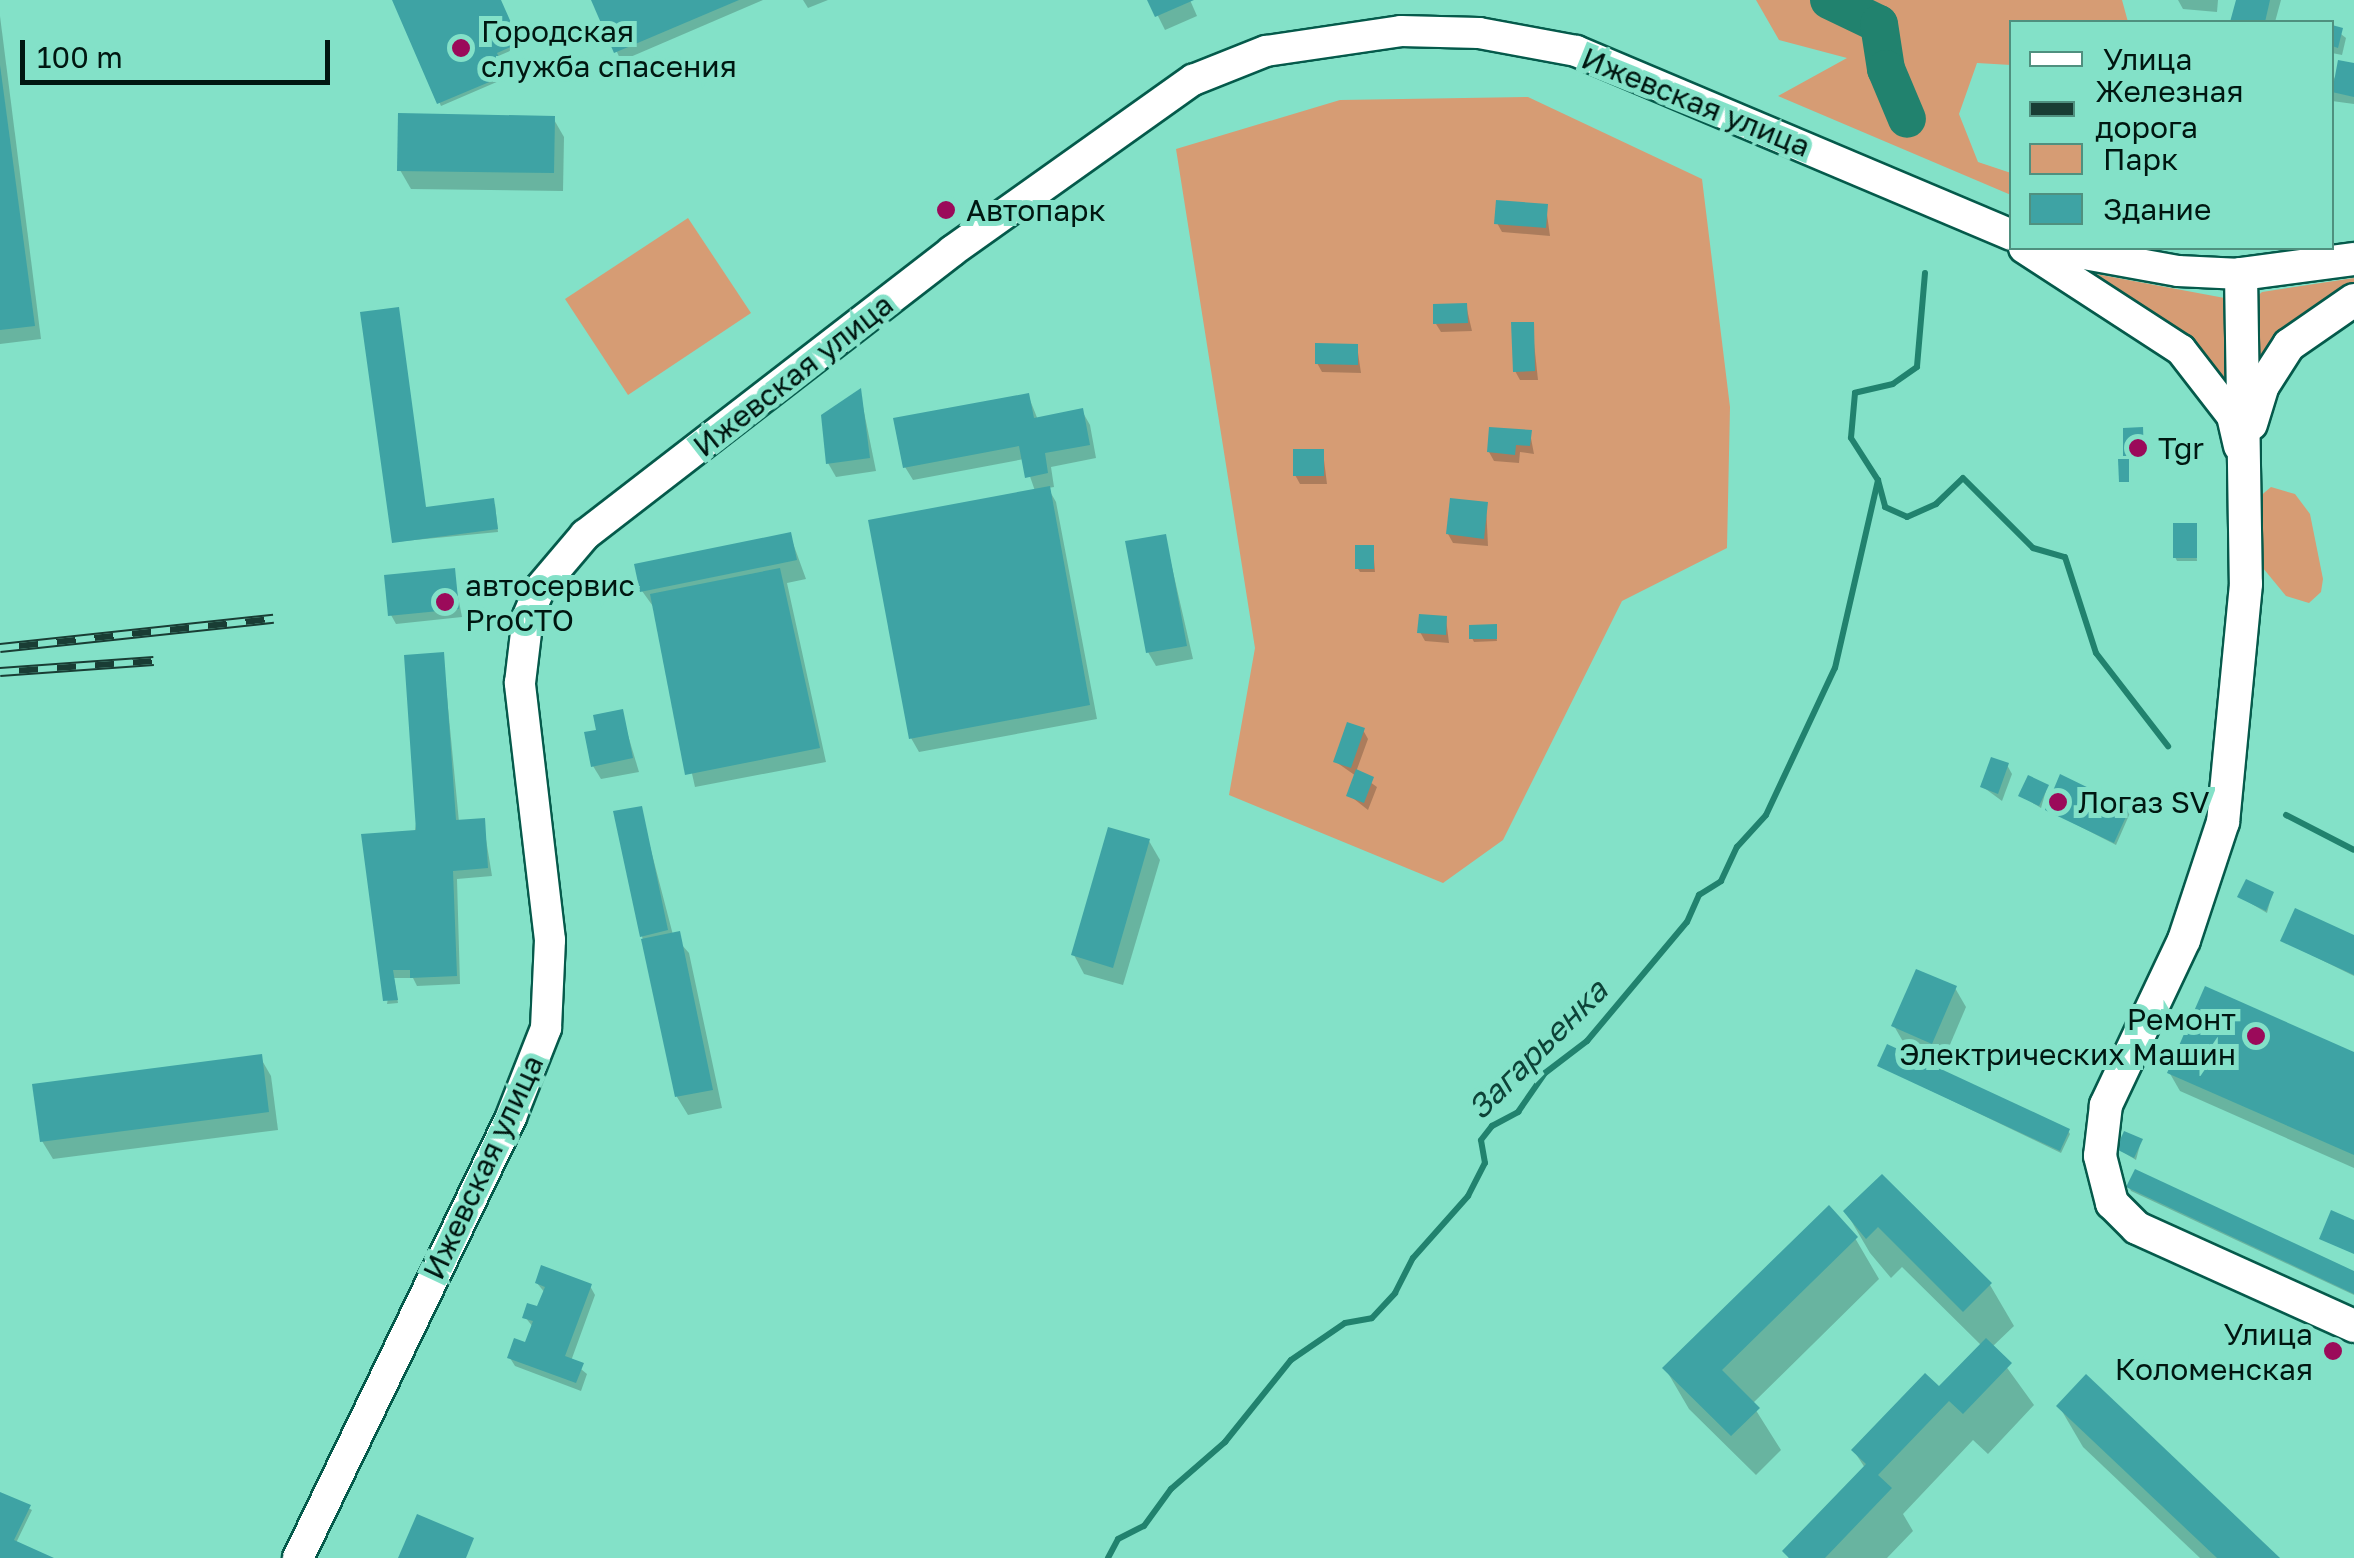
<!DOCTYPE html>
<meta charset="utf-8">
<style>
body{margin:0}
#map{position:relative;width:2354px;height:1558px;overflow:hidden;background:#83e1c8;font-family:"Golos Text",sans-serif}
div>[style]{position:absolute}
.green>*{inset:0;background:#d69c74}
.shadow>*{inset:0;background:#0003}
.stream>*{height:6px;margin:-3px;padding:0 3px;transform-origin:3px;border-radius:3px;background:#21826e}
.river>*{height:38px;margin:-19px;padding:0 19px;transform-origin:19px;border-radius:19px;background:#21826e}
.building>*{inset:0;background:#3ea3a4}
.roads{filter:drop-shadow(2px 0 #055a4b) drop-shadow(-2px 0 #055a4b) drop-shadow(0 2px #055a4b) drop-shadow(0 -2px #055a4b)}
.tertiary>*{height:30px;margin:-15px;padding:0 15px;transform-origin:15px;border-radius:15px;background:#fff}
.secondary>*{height:32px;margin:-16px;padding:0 16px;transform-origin:16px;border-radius:16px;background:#fff}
.rail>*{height:10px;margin-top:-5px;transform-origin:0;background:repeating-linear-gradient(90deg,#83e1c8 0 19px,#193d34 0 38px);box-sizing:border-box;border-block:2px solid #193d34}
.dots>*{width:28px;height:28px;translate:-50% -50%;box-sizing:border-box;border:5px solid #83e1c8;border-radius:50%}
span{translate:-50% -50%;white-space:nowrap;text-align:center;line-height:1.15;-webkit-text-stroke:10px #83e1c8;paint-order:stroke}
.poi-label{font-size:30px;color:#001711}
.left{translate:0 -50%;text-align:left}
.right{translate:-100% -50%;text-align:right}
.street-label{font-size:30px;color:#001711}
.water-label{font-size:32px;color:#0d4338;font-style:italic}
.legend{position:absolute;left:2009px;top:20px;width:325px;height:230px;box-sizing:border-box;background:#83e1c8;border:2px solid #4f907f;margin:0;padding:12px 18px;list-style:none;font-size:30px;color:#001711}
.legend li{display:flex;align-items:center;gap:20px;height:50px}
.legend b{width:50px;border:2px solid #4f907f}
.scale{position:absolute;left:20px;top:40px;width:310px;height:45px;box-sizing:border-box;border:5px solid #001711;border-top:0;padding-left:12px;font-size:30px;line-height:35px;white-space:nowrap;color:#001711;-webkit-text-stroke:8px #83e1c8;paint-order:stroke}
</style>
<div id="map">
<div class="green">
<div style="clip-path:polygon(1756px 0,2122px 0,2128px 22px,2012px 22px,2011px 65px,1977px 63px,1959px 114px,1978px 162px,2011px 173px,2011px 195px,1778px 96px,1847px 58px,1779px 40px)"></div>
<div style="clip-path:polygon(1528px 97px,1702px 179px,1730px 407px,1727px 548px,1622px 601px,1503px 840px,1443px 883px,1229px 795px,1255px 648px,1176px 149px,1340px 100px)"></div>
<div style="clip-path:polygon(688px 218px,751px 313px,628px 395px,565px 299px)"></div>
<div style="clip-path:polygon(2096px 274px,2230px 299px,2230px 394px,2095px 279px)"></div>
<div style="clip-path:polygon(2354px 278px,2354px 288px,2254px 375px,2253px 300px,2262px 292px)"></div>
<div style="clip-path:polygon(2271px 487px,2295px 494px,2310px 514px,2323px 579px,2321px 592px,2309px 603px,2286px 596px,2258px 562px,2258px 498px)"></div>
</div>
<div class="shadow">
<div style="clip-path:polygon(395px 0,499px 0,519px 47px,496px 57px,506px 78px,441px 106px)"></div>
<div style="clip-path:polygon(594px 0,763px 0,621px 61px)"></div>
<div style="clip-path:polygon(803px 0,828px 0,808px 8px)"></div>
<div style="clip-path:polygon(1150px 0,1190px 0,1197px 16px,1165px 30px)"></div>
<div style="clip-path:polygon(2178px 0,2218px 0,2217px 12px,2183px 9px)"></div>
<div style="clip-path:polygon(2239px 0,2281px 0,2275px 22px,2233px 22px)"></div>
<div style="clip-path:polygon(0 16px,41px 339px,0 344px)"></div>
<div style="clip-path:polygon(2332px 27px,2346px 38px,2342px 55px,2332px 53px)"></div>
<div style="clip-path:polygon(2354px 66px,2354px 104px,2332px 101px,2332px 73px,2336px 81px)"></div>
<div style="clip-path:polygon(553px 118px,564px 137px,563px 191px,411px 189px,400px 170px)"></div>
<div style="clip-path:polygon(1546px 207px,1550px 236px,1502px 232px,1497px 223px)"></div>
<div style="clip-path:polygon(1466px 305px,1472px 331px,1441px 332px,1436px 324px)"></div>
<div style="clip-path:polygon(1532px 324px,1538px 380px,1520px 380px,1515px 371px)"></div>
<div style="clip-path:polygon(1357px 346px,1361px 373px,1322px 372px,1317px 363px)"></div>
<div style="clip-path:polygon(860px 392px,876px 471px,836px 477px,828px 463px)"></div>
<div style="clip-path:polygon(1028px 395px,1038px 420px,1082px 411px,1090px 425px,1096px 458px,1051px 467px,1054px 487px,1048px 488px,1056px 502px,1097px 719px,919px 752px,911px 738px,1035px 491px,1024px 459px,913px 480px,905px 467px)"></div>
<div style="clip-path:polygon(1530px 433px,1534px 454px,1520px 452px,1519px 463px,1494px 461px,1489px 452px)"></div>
<div style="clip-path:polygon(1323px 452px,1327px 484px,1300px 484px,1295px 475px)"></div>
<div style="clip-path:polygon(495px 504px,498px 532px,394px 542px)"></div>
<div style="clip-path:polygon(1486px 504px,1488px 546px,1453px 543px,1448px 534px)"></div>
<div style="clip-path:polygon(2195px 525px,2197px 561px,2177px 561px,2175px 557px)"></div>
<div style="clip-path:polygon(790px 535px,806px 579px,787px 583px,826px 762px,695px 787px,655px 609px,642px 591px)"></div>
<div style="clip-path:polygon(1165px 537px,1193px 659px,1156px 666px,1148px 652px)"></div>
<div style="clip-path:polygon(1373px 547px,1375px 572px,1360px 572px,1358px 569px)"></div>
<div style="clip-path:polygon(453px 571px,462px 617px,396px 624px,391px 615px)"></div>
<div style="clip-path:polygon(1446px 619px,1449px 643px,1425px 641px,1420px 632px)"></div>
<div style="clip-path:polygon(1495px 627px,1497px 641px,1474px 642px,1472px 638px)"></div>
<div style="clip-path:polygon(443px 655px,459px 822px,483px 821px,492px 876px,457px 879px,460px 984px,417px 986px,413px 978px,394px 978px,398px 1003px,387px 1004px)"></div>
<div style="clip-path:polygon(621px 712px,639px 772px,601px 779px,593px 766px)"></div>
<div style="clip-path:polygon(1363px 730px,1368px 739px,1356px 772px,1377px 787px,1368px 810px,1349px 795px,1356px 776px,1336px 762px)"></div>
<div style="clip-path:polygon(2007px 765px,2012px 774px,2002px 801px,1983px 787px)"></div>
<div style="clip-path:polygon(2047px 787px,2041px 808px,2021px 796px)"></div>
<div style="clip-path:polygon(640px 808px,673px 935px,689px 953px,722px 1108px,688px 1115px,677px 1097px,642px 936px)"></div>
<div style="clip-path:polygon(2048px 810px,2128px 810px,2130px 813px,2116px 845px)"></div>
<div style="clip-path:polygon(1149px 841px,1160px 860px,1123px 985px,1084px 974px,1074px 955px)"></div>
<div style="clip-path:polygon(2272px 894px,2267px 913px,2240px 897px)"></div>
<div style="clip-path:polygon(2354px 938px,2354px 976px,2283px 941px)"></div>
<div style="clip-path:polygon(1955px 988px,1966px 1007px,1943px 1061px,1905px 1045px,1894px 1026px)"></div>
<div style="clip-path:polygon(2354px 1055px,2354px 1168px,2180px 1091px,2169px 1072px)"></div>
<div style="clip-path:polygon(260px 1057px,271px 1076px,278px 1130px,53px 1159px,42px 1141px)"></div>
<div style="clip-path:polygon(1880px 1066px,2068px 1131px,2070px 1134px,2061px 1153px)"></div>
<div style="clip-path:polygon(2141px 1141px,2136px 1160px,2118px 1149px)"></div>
<div style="clip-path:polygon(1882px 1177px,1990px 1285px,2014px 1326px,1992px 1347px,2034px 1405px,1988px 1454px,1973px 1440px,1903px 1514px,1913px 1531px,1887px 1558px,1789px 1558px,1785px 1552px,1865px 1468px,1854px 1451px,1939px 1390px,1982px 1346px,1902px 1267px,1891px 1278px,1870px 1253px,1846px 1212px)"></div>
<div style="clip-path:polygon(2129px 1187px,2354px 1274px,2354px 1295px,2131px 1191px)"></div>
<div style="clip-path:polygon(1855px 1238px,1879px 1279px,1752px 1404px,1781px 1450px,1756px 1475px,1689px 1409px,1665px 1368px)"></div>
<div style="clip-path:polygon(537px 1283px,590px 1286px,595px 1295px,571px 1361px,587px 1374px,581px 1391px,515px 1366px,510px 1358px,527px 1346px,533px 1327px,525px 1317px,539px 1309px,545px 1293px)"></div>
<div style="clip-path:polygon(2059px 1406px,2276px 1558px,2200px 1558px,2083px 1447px)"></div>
<div style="clip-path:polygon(0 1494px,32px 1510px,16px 1543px,47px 1558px,0 1558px)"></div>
</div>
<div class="stream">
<div style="left:1925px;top:273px;width:94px;rotate:94.9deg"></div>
<div style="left:1917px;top:367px;width:29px;rotate:145deg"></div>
<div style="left:1893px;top:384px;width:39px;rotate:167deg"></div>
<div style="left:1855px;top:393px;width:45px;rotate:95.1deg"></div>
<div style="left:1851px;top:438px;width:50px;rotate:57.3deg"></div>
<div style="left:1878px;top:480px;width:28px;rotate:75deg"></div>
<div style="left:1885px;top:507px;width:24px;rotate:24deg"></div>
<div style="left:1907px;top:517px;width:32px;rotate:-24deg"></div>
<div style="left:1936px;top:504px;width:37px;rotate:-44deg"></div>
<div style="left:1963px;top:478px;width:99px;rotate:45deg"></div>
<div style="left:2033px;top:548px;width:33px;rotate:16deg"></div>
<div style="left:2065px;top:557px;width:101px;rotate:72.1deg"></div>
<div style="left:2096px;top:653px;width:118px;rotate:52.3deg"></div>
<div style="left:2286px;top:815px;width:76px;rotate:27.2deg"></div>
<div style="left:1108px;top:1558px;width:21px;rotate:-62deg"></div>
<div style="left:1118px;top:1539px;width:29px;rotate:-27deg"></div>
<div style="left:1144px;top:1526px;width:46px;rotate:-53.9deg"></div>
<div style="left:1171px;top:1489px;width:72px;rotate:-41deg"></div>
<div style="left:1225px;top:1442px;width:105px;rotate:-51.2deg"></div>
<div style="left:1291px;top:1360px;width:65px;rotate:-34.4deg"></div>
<div style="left:1345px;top:1323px;width:27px;rotate:-10deg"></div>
<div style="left:1372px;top:1318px;width:34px;rotate:-47deg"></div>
<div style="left:1395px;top:1293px;width:39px;rotate:-63deg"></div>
<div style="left:1413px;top:1258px;width:83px;rotate:-48.4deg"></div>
<div style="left:1468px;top:1196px;width:37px;rotate:-63deg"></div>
<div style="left:1485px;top:1163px;width:23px;rotate:-100deg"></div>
<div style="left:1481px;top:1140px;width:18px;rotate:-52deg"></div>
<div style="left:1492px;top:1126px;width:30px;rotate:-28deg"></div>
<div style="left:1518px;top:1112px;width:47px;rotate:-55.3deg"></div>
<div style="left:1545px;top:1073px;width:53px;rotate:-37.3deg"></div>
<div style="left:1587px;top:1041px;width:155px;rotate:-50deg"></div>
<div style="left:1687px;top:922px;width:30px;rotate:-66deg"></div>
<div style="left:1699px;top:895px;width:26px;rotate:-32deg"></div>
<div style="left:1721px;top:881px;width:38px;rotate:-65deg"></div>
<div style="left:1737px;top:847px;width:43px;rotate:-47.8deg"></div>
<div style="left:1766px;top:815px;width:162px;rotate:-64.9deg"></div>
<div style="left:1835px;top:668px;width:193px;rotate:-77.1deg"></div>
</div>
<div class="river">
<div style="left:1829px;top:0;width:55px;rotate:25.6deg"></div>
<div style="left:1879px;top:24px;width:46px;rotate:81.2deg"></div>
<div style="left:1886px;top:69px;width:54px;rotate:67.2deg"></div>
</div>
<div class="building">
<div style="clip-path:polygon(392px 0,501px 0,520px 43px,497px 53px,506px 75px,437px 104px)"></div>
<div style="clip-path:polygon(591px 0,739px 0,614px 53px)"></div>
<div style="clip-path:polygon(1147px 0,1194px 0,1155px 17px)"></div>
<div style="clip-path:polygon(2236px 0,2270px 0,2265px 22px,2230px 22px)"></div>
<div style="clip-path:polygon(2332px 25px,2343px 28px,2338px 48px,2332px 46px)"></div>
<div style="clip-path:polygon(2338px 60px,2354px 63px,2354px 97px,2332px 92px)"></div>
<div style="clip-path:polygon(0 65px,35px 326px,0 330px)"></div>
<div style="clip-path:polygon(398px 113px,555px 116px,554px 173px,397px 171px)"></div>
<div style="clip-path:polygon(1496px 200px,1548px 204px,1546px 228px,1494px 224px)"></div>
<div style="clip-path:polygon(1467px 303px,1468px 323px,1433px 324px,1433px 304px)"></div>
<div style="clip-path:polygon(399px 307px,426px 507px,494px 498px,498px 529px,392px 543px,360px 312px)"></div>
<div style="clip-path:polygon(1511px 322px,1534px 322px,1535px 371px,1513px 372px)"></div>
<div style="clip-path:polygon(1315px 343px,1358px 344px,1358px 365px,1315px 364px)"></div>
<div style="clip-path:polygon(861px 388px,870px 458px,826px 464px,821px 415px)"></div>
<div style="clip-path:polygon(1029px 393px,1034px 418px,1083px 408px,1090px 445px,1045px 453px,1048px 473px,1025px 478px,1019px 446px,903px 468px,893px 418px)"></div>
<div style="clip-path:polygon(1489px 427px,1532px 430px,1530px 446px,1516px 445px,1515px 455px,1487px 452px)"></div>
<div style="clip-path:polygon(2143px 427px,2144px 456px,2123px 456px,2123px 428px)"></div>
<div style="clip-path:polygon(1293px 449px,1324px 449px,1324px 476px,1293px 476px)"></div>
<div style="clip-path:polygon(2118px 459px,2129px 459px,2129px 482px,2119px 482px)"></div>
<div style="clip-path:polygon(1050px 486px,1090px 705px,909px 739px,868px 520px)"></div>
<div style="clip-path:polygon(1450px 498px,1488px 502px,1484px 539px,1446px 534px)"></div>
<div style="clip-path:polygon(2173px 523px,2197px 523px,2197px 558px,2173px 558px)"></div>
<div style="clip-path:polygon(791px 532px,797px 560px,640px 592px,634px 564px)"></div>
<div style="clip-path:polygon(1166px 534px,1187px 646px,1146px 653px,1125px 541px)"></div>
<div style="clip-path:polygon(1355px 545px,1374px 545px,1374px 569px,1355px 569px)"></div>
<div style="clip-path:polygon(455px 568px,459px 609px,388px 616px,384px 575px)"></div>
<div style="clip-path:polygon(780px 568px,820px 748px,685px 775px,650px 594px)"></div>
<div style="clip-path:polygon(1419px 614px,1447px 616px,1446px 635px,1417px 633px)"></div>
<div style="clip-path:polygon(1497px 624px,1497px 639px,1469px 639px,1469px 625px)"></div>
<div style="clip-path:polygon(444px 652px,456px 820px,485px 818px,488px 868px,453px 871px,457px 976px,410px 978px,410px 970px,393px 970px,398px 1000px,383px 1001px,361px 834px,416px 830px,404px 655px)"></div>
<div style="clip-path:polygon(623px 709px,633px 758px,591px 767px,584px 732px,596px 730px,593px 715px)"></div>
<div style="clip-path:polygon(1347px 722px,1365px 728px,1351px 768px,1333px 762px)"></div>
<div style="clip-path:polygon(1991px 757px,2009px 763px,1998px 794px,1980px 787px)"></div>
<div style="clip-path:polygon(1356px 769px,1374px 777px,1364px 803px,1346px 796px)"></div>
<div style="clip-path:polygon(2060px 774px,2130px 808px,2114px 843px,2045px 810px)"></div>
<div style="clip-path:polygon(2028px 775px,2049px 785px,2039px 806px,2018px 796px)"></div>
<div style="clip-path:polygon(642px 806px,668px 930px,640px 937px,613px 811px)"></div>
<div style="clip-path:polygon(1108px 827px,1150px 839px,1113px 968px,1071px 955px)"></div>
<div style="clip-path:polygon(2246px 879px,2274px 892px,2266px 911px,2237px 897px)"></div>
<div style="clip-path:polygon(2295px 908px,2354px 935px,2354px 975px,2280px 941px)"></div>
<div style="clip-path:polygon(680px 931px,713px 1090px,675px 1097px,641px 939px)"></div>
<div style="clip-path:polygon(1916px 969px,1957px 986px,1932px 1044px,1891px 1026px)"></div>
<div style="clip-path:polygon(2205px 986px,2354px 1052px,2354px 1155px,2167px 1073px)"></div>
<div style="clip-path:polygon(1887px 1044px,2070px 1129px,2060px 1151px,1877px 1066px)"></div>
<div style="clip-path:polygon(262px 1054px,269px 1112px,40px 1142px,32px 1084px)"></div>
<div style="clip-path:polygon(2124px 1131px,2143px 1139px,2134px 1158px,2116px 1149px)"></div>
<div style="clip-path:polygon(2135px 1169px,2354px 1271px,2354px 1294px,2126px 1187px)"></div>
<div style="clip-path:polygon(1882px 1174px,1992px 1283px,1963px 1312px,1878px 1227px,1866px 1239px,1843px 1211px)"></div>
<div style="clip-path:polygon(1829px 1205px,1858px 1237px,1722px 1370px,1760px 1408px,1731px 1436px,1662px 1368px)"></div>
<div style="clip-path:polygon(2331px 1210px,2354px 1220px,2354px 1254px,2319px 1239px)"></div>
<div style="clip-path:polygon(541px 1265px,592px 1284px,565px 1356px,584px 1363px,576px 1383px,507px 1358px,514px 1338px,525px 1342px,533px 1321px,522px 1318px,527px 1303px,537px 1306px,545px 1287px,535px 1283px)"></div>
<div style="clip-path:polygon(1986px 1338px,2012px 1363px,1963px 1414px,1949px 1401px,1878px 1475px,1892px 1488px,1825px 1558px,1789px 1558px,1782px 1551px,1866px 1464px,1851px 1450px,1925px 1373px,1939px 1386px)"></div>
<div style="clip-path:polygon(2086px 1374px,2161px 1445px,2280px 1558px,2217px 1558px,2056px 1406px)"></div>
<div style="clip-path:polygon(0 1492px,31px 1505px,14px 1540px,54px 1558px,0 1558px)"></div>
<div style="clip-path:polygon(417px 1514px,474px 1538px,466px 1558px,398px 1558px)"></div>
</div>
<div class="roads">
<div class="tertiary">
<div style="left:2024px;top:248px;width:187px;rotate:33deg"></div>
<div style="left:2181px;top:350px;width:83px;rotate:52.3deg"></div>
<div style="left:2232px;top:416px;width:31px;rotate:77deg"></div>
<div style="left:2051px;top:248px;width:129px;rotate:10.3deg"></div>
<div style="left:2178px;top:271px;width:63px;rotate:2.7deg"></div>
<div style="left:298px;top:1558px;width:490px;rotate:-64.2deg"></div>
<div style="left:511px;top:1117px;width:96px;rotate:-68.5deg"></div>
<div style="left:546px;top:1028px;width:88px;rotate:-87.4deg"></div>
<div style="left:550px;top:940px;width:259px;rotate:-96.7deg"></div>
<div style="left:520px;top:683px;width:67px;rotate:-83.2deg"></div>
<div style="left:528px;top:616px;width:30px;rotate:-67deg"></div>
<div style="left:540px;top:588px;width:70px;rotate:-49.7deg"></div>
<div style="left:585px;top:535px;width:464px;rotate:-37.7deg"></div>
<div style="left:952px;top:251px;width:296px;rotate:-35.4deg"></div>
<div style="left:1193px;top:80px;width:79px;rotate:-21.7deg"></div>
<div style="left:1266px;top:51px;width:136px;rotate:-8.4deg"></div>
<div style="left:1401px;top:31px;width:78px;rotate:1.5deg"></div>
<div style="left:1479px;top:33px;width:99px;rotate:10.5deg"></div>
<div style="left:1576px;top:51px;width:473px;rotate:22.9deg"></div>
</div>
<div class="secondary">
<div style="left:2354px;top:259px;width:114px;rotate:172.4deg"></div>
<div style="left:2241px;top:274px;width:310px;rotate:89.1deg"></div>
<div style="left:2246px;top:584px;width:239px;rotate:95.5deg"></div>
<div style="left:2223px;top:822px;width:124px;rotate:108.3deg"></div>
<div style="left:2184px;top:940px;width:183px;rotate:115.3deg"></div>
<div style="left:2106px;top:1105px;width:51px;rotate:96.7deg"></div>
<div style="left:2100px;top:1156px;width:49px;rotate:75.7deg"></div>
<div style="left:2112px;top:1203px;width:35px;rotate:45deg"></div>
<div style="left:2137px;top:1228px;width:238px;rotate:24.3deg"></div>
<div style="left:2251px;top:424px;width:39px;rotate:-73deg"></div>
<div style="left:2262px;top:387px;width:50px;rotate:-57.3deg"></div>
<div style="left:2289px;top:345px;width:79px;rotate:-34.7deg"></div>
</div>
</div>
<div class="rail">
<div style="left:0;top:648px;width:275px;rotate:-6.1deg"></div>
<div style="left:0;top:672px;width:154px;rotate:-4.1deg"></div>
</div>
<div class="dots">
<div style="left:461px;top:48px;background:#9b0a5a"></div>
<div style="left:946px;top:210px;background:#9b0a5a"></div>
<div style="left:2138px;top:448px;background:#9b0a5a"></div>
<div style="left:445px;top:602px;background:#9b0a5a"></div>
<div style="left:2058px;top:802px;background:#9b0a5a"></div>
<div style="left:2256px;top:1036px;background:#9b0a5a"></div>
<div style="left:2333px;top:1351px;background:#9b0a5a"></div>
</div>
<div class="poi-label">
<span class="left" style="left:481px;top:48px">Городская<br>служба спасения</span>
<span class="left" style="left:966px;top:210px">Автопарк</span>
<span class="left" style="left:2158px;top:448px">Tgr</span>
<span class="left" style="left:465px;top:602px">автосервис<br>ProСТО</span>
<span class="left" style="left:2078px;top:802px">Логаз SV</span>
<span class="right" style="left:2236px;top:1036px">Ремонт<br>Электрических Машин</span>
<span class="right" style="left:2313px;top:1351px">Улица<br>Коломенская</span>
</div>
<div class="street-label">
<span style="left:1696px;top:102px;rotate:22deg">Ижевская улица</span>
<span style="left:793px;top:375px;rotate:-38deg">Ижевская улица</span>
<span style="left:483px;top:1167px;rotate:-65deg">Ижевская улица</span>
</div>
<div class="water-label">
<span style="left:1537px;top:1049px;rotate:-45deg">Загарьенка</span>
</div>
<ul class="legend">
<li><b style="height:12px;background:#fff"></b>Улица</li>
<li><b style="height:12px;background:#193d34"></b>Железная дорога</li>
<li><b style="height:28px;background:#d69c74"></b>Парк</li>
<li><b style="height:28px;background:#3ea3a4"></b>Здание</li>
</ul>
<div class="scale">100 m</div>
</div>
